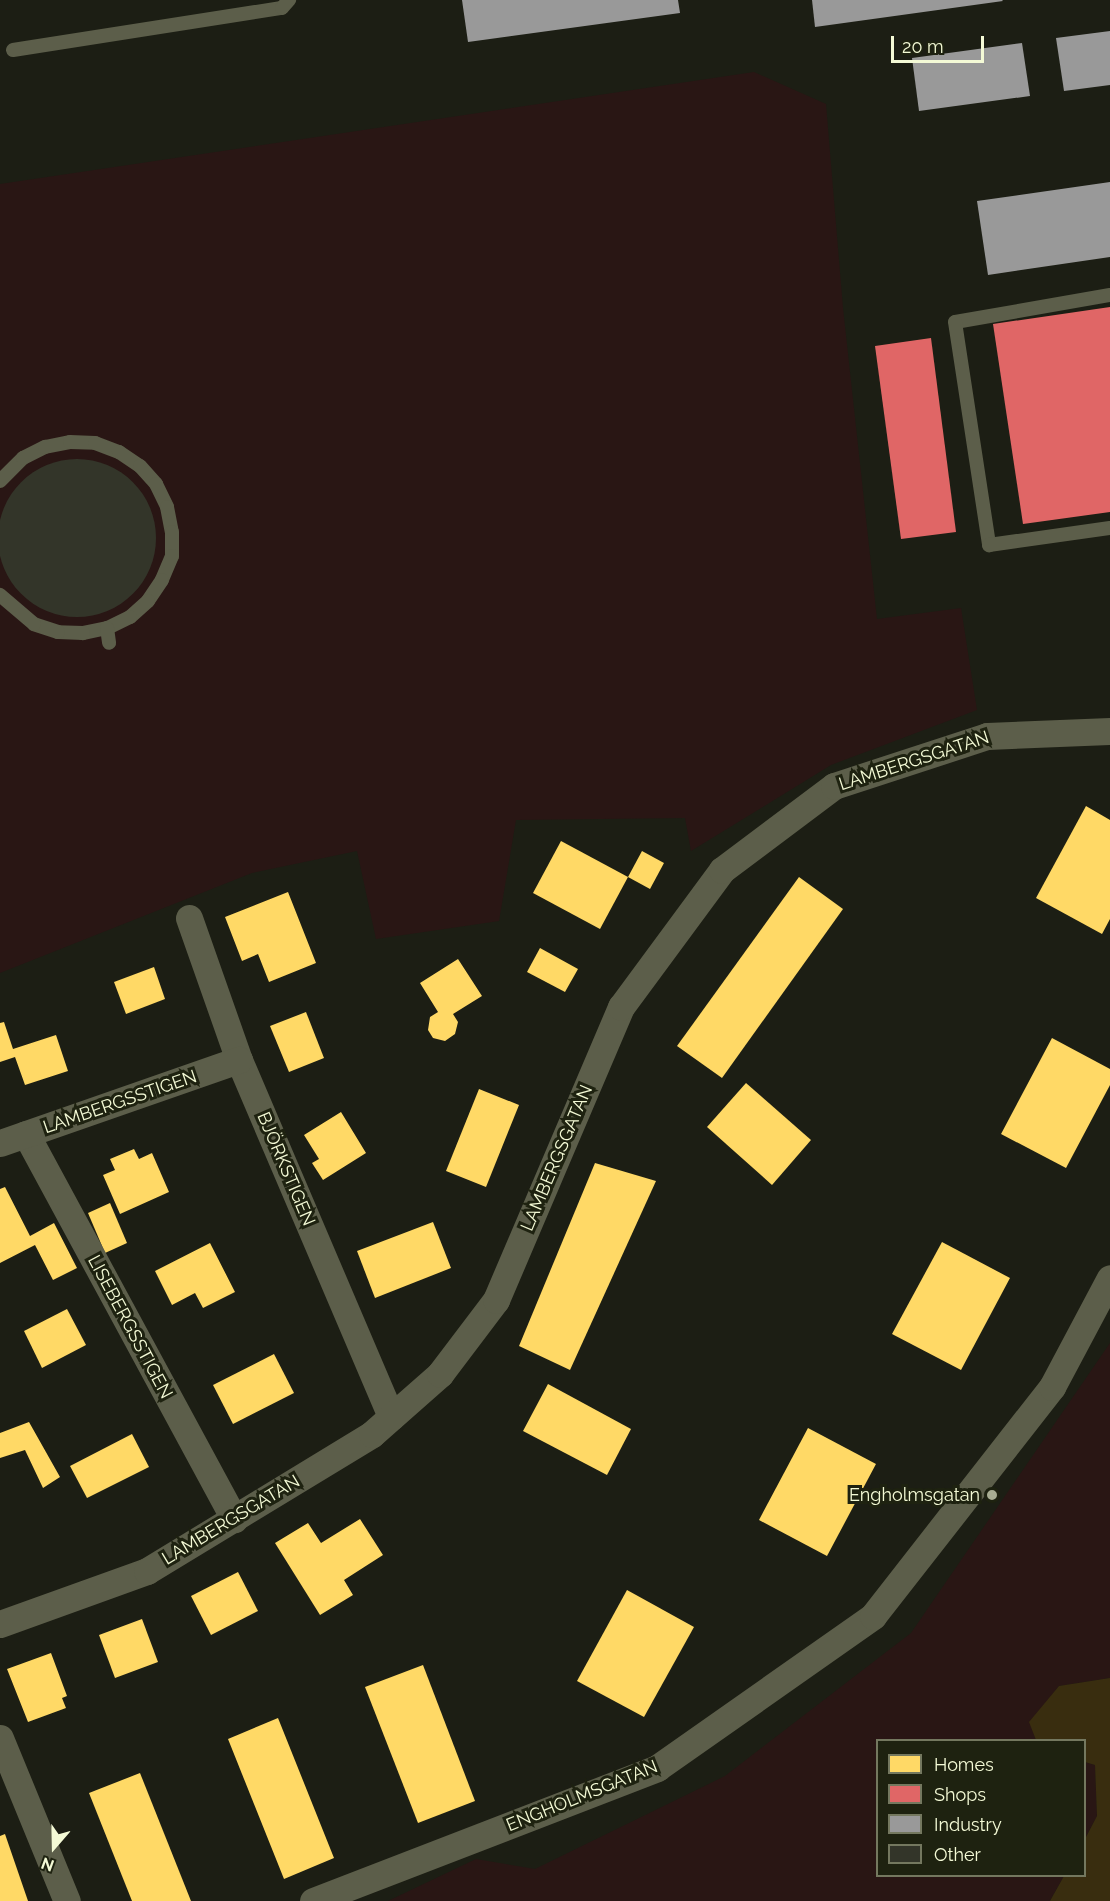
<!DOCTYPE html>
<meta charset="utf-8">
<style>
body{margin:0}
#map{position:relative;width:1110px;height:1901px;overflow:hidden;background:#1c1e14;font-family:Raleway,sans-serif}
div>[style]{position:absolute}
.green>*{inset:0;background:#291614}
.water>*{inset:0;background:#392d0f}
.homes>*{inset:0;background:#ffd966}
.shops>*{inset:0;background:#e06666}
.industry>*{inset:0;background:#999}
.building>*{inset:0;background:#333529}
.round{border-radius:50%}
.lane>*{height:14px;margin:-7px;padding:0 7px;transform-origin:7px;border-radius:7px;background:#5c5e4a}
.street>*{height:27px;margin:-13.5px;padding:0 13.5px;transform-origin:13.5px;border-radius:13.5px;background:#5c5e4a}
.dots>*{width:16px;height:16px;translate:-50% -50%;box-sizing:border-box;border:3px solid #1e2210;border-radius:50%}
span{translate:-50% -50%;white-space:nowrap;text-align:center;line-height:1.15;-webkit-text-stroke:6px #1e2210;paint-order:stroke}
.street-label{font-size:18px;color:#f4fad6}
.poi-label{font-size:18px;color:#f4fad6}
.right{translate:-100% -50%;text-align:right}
.legend{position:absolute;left:876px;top:1739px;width:210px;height:138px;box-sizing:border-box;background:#1e2210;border:2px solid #74785f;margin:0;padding:8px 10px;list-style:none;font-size:18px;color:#f4fad6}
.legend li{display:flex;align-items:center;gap:12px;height:30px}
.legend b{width:30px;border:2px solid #74785f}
.north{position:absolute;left:24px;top:1817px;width:60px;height:60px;-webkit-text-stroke:4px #1e2210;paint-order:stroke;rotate:200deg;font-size:16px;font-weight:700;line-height:24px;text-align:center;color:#f4fad6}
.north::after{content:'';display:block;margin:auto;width:21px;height:27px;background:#f4fad6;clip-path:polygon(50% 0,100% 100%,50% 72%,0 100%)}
.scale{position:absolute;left:891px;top:36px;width:93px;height:27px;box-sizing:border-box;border:3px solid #f4fad6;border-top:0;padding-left:8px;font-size:18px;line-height:21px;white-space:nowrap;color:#f4fad6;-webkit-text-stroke:4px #1e2210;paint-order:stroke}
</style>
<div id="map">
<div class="green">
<div style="clip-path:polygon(754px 72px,826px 104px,843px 308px,877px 619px,961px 608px,977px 710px,831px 765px,691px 851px,685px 818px,516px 820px,499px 921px,376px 939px,357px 851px,252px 873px,0 973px,0 184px)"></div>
<div style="clip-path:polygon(1110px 1343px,1110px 1678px,1059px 1686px,1030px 1722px,1036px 1740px,878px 1740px,878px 1876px,1064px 1876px,1050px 1901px,388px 1901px,476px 1859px,535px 1869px,725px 1776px,911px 1633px)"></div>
<div style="clip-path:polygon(1085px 1762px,1095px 1765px,1097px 1816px,1085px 1839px)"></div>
</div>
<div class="water">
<div style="clip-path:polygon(1110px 1678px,1110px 1901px,1050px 1901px,1064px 1876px,1084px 1876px,1085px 1839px,1097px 1816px,1095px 1765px,1085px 1762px,1084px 1740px,1036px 1740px,1029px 1722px,1059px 1686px)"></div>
</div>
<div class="homes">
<div style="clip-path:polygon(1086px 806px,1110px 820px,1110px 919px,1102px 934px,1036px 898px)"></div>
<div style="clip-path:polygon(561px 841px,628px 877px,600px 929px,533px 893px)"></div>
<div style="clip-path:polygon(642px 851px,664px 863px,650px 889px,628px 877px)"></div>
<div style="clip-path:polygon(799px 877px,843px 909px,722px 1078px,677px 1046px)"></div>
<div style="clip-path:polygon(288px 892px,316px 963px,269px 982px,258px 954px,242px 961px,225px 917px)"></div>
<div style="clip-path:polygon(540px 948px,578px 969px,565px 992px,527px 972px)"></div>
<div style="clip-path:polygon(458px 959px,482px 996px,453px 1014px,458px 1022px,455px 1034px,445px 1041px,433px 1038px,428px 1030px,430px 1017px,438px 1012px,420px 983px)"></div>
<div style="clip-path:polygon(154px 967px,165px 999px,126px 1014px,114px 982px)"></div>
<div style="clip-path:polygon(306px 1012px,324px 1058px,289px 1072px,270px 1026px)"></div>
<div style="clip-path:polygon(4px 1022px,13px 1049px,56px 1035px,68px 1071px,25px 1085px,15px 1057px,0 1062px,0 1023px)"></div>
<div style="clip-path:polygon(1052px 1038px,1110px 1069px,1110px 1085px,1066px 1168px,1001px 1134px)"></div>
<div style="clip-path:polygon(746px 1083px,811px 1140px,772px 1185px,707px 1127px)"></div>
<div style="clip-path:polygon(479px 1089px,519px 1105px,486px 1187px,446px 1171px)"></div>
<div style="clip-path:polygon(341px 1112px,366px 1153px,323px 1180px,312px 1163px,319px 1159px,304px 1135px)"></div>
<div style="clip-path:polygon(134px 1149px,139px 1159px,152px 1153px,169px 1192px,120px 1214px,103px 1175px,115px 1170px,110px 1159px)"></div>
<div style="clip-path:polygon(595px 1163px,656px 1181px,570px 1370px,519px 1346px)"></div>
<div style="clip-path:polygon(5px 1187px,30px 1236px,54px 1223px,77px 1268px,53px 1280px,35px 1245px,0 1263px,0 1189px)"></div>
<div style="clip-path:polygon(110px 1203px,127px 1243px,105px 1253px,88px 1213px)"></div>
<div style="clip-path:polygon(433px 1222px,451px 1268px,375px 1298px,357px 1251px)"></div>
<div style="clip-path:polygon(942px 1242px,1010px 1278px,961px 1370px,892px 1334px)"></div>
<div style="clip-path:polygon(210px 1243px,235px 1292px,203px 1308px,195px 1293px,172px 1305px,155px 1271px)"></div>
<div style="clip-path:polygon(67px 1309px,86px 1345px,42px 1368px,24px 1331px)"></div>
<div style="clip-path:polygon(274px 1354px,294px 1393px,233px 1424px,213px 1385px)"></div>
<div style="clip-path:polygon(548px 1384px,631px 1429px,607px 1475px,523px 1431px)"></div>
<div style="clip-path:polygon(29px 1422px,60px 1477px,43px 1488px,25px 1450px,0 1458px,0 1433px)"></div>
<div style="clip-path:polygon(808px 1428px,876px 1464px,827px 1556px,759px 1520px)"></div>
<div style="clip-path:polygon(132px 1434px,149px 1467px,87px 1498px,70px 1466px)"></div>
<div style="clip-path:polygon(360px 1519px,383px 1555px,344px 1580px,353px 1595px,320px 1615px,275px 1543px,308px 1523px,321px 1543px)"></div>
<div style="clip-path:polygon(238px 1572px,258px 1611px,211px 1635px,191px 1596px)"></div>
<div style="clip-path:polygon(627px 1590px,694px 1627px,644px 1717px,577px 1681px)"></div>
<div style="clip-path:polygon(142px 1619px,158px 1662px,115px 1678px,99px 1635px)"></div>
<div style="clip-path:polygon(51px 1653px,67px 1696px,62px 1698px,66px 1708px,28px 1722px,7px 1669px)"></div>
<div style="clip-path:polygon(423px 1665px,475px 1801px,418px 1823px,365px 1687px)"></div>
<div style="clip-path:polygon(278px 1718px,334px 1858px,284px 1879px,228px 1739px)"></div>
<div style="clip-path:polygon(140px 1773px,191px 1901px,132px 1901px,89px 1793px)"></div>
<div style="clip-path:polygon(5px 1834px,28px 1901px,0 1901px,0 1836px)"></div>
</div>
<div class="shops">
<div style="clip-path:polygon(1110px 307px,1110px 512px,1023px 524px,993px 324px)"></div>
<div style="clip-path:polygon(931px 338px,956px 532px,901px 539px,875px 346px)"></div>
</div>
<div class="industry">
<div style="clip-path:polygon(462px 0,678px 0,680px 13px,468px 42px)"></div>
<div style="clip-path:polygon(812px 0,1002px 0,1003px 1px,815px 27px)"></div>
<div style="clip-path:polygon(1110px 31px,1110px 85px,1064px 91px,1056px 38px)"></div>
<div style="clip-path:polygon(1022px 43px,1030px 96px,919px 111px,912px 58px)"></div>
<div style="clip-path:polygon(1110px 182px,1110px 257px,988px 275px,977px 201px)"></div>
</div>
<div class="building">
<div class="round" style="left:-2px;top:459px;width:158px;height:158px"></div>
</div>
<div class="lane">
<div style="left:13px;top:50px;width:272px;rotate:-8.9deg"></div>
<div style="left:282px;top:8px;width:11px;rotate:-49deg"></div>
<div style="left:1110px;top:295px;width:157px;rotate:170.1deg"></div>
<div style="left:955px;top:322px;width:226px;rotate:81.3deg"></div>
<div style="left:989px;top:545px;width:122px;rotate:-8deg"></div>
<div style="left:0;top:481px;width:33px;rotate:-45deg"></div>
<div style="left:23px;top:458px;width:25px;rotate:-27deg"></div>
<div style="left:45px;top:447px;width:25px;rotate:-11deg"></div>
<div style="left:70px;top:442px;width:25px;rotate:2deg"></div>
<div style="left:95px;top:443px;width:26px;rotate:21deg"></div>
<div style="left:119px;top:452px;width:25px;rotate:34deg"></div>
<div style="left:140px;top:466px;width:24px;rotate:48deg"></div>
<div style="left:156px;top:484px;width:25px;rotate:64deg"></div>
<div style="left:167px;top:507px;width:25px;rotate:79deg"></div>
<div style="left:172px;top:532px;width:24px;rotate:90deg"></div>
<div style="left:172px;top:556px;width:26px;rotate:113deg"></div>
<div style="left:162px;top:580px;width:25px;rotate:124deg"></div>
<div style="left:148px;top:601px;width:24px;rotate:138deg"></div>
<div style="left:130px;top:617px;width:25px;rotate:154deg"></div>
<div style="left:107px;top:628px;width:25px;rotate:168deg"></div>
<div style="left:83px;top:633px;width:25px;rotate:-178deg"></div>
<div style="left:58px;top:632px;width:25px;rotate:-162deg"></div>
<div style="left:34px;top:624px;width:45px;rotate:-139.5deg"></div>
<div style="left:107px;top:628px;width:15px;rotate:82deg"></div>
</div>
<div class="street">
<div style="left:189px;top:918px;width:151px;rotate:70.6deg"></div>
<div style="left:239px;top:1060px;width:388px;rotate:66.9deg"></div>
<div style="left:26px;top:1134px;width:438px;rotate:61.6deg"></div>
<div style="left:0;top:1143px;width:253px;rotate:-19.2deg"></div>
<div style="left:0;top:1624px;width:156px;rotate:-19.8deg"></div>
<div style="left:147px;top:1571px;width:263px;rotate:-31.3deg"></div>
<div style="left:372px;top:1434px;width:91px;rotate:-41.4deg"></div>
<div style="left:440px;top:1374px;width:93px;rotate:-52.9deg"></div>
<div style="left:496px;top:1300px;width:319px;rotate:-66.9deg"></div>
<div style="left:621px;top:1007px;width:170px;rotate:-53.6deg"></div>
<div style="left:722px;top:870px;width:140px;rotate:-36.9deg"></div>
<div style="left:834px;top:786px;width:161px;rotate:-18.1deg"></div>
<div style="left:987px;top:736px;width:123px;rotate:-2.3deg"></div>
<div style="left:0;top:1738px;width:176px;rotate:67.7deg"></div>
<div style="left:313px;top:1901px;width:369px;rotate:-21.1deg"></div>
<div style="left:657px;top:1768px;width:264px;rotate:-35.1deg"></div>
<div style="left:873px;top:1616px;width:291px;rotate:-52deg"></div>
<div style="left:1052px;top:1387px;width:123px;rotate:-62deg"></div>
</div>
<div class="dots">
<div style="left:992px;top:1495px;background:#a8ad92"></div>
</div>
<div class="street-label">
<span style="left:914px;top:761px;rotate:-18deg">LAMBERGSGATAN</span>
<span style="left:120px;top:1102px;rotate:-19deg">LAMBERGSSTIGEN</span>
<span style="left:557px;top:1158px;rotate:-67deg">LAMBERGSGATAN</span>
<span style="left:286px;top:1169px;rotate:67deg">BJÖRKSTIGEN</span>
<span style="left:130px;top:1327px;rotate:62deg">LISEBERGSSTIGEN</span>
<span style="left:231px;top:1520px;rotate:-31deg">LAMBERGSGATAN</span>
<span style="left:582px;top:1796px;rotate:-22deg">ENGHOLMSGATAN</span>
</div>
<div class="poi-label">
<span class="right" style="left:980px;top:1495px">Engholmsgatan</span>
</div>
<ul class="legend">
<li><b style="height:16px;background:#ffd966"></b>Homes</li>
<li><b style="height:16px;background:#e06666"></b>Shops</li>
<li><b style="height:16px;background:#999"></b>Industry</li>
<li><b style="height:16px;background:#333529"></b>Other</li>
</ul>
<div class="north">N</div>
<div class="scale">20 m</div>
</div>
